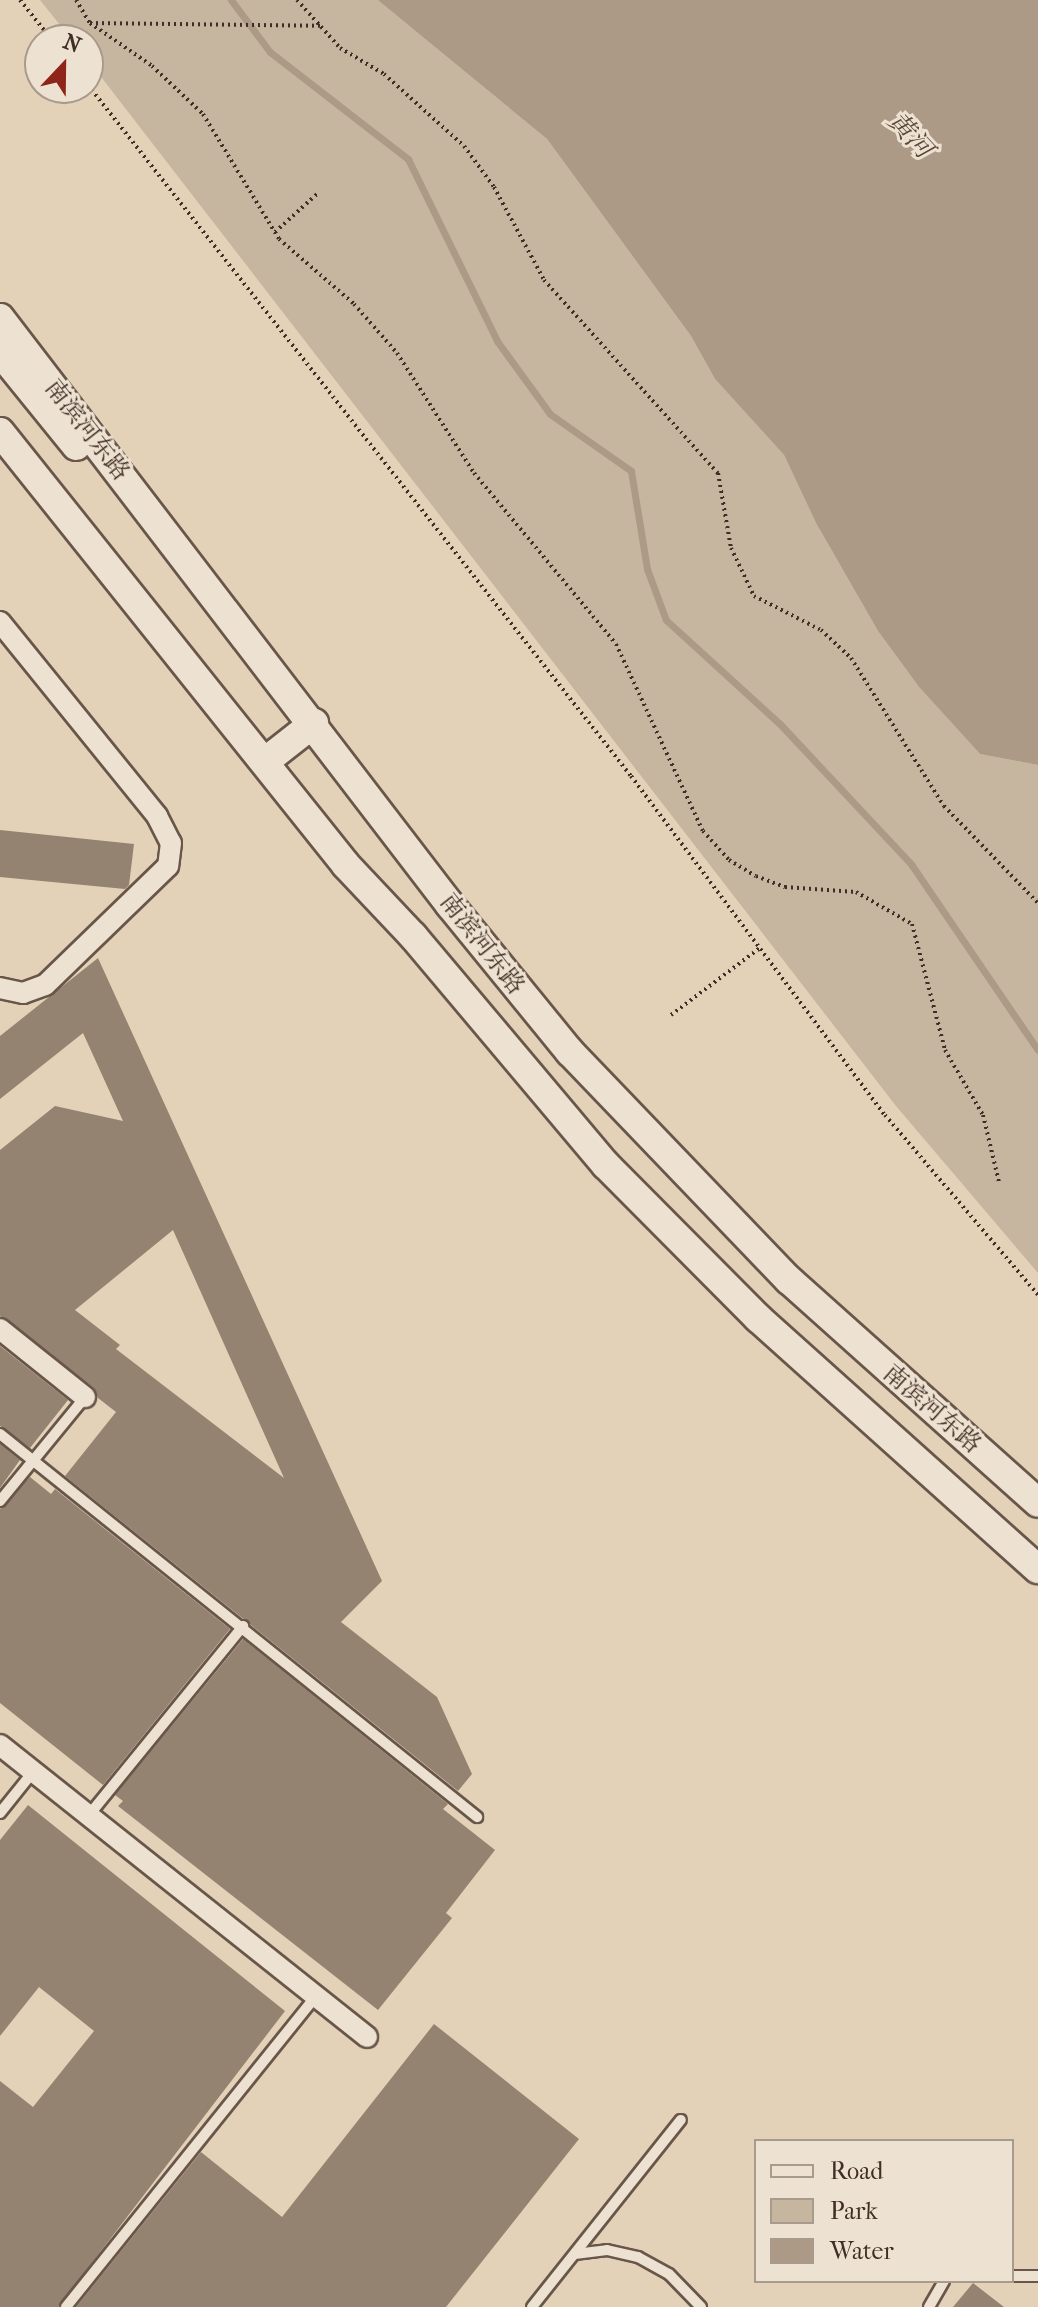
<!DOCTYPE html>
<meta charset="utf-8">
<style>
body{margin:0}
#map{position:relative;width:1038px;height:2307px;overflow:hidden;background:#e3d2b8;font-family:"IM FELL French Canon","Noto Serif SC",serif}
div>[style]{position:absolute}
.green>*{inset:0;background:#c7b69f}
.water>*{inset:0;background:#ac9a86}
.stream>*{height:7px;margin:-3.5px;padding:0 3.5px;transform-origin:3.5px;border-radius:3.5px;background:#ac9a86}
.building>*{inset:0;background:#958371}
.path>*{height:4px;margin-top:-2px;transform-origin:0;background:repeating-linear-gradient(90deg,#402d25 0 2px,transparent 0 6px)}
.roads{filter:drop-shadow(2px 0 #69564a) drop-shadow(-2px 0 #69564a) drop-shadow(0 2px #69564a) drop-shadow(0 -2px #69564a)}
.service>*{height:10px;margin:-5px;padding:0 5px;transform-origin:5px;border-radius:5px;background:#ede2d1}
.minor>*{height:20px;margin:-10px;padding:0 10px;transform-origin:10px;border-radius:10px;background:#ede2d1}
.secondary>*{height:28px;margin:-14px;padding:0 14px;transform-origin:14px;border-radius:14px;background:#ede2d1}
span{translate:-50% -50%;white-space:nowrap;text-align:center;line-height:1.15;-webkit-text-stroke:6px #ede2d1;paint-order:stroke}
.street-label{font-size:24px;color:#402d25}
.water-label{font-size:26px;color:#5b483d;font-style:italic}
.legend{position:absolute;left:754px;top:2139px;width:260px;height:144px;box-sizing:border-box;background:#ede2d1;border:2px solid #a89a8c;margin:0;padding:10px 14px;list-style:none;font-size:24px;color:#402d25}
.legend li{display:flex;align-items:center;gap:16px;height:40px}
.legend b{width:40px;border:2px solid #a89a8c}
.north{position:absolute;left:24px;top:24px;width:80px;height:80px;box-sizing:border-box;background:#ede2d1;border:2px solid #a89a8c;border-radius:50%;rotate:22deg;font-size:22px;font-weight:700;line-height:32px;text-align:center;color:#402d25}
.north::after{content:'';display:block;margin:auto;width:28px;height:36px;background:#8f2418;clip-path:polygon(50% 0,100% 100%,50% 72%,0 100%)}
</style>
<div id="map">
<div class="green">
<div style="clip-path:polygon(40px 0,379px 0,547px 139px,691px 336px,715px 379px,784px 455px,816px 523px,878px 631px,919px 687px,980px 754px,1038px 765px,1038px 1273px,896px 1106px,88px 60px,88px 40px,72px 40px)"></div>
</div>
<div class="water">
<div style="clip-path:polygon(378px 0,1038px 0,1038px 765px,980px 754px,919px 687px,878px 631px,816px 523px,784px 455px,715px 379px,691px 336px,547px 139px)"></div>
</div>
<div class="stream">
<div style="left:231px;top:0;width:65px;rotate:53.1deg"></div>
<div style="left:270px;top:52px;width:175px;rotate:37.8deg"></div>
<div style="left:408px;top:159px;width:203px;rotate:63.9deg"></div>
<div style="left:497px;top:341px;width:90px;rotate:54deg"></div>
<div style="left:550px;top:414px;width:99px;rotate:35.1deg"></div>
<div style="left:631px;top:471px;width:99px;rotate:80.7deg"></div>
<div style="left:647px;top:569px;width:54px;rotate:69.6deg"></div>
<div style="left:666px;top:620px;width:154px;rotate:42.4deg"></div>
<div style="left:780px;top:724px;width:192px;rotate:46.9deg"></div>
<div style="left:911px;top:864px;width:225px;rotate:55.7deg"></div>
</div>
<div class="building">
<div style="clip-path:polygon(0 830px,134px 844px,129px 885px,125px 889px,0 877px)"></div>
<div style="clip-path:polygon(evenodd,98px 958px,382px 1581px,341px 1622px,437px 1697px,472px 1774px,458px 1791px,65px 1476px,116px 1412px,98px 1398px,93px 1387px,0 1316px,0 1150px,55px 1106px,123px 1121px,83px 1033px,0 1099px,0 1036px,98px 958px,173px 1230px,284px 1478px,116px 1349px,120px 1345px,75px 1310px,173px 1230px)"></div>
<div style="clip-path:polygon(0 1346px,68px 1400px,30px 1448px,0 1426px)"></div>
<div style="clip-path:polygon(0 1444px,20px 1460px,0 1488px)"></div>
<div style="clip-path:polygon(30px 1477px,51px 1494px,55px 1489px,230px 1629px,103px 1785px,0 1703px,0 1509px)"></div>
<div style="clip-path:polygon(243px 1639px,448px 1804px,443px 1809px,495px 1850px,446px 1913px,452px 1918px,378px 2010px,118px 1806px,123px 1801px,115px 1795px)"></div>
<div style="clip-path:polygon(28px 1805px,285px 2011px,58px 2307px,0 2307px,0 2081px,33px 2107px,94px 2031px,39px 1987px,0 2036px,0 1840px)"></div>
<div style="clip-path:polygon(434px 2024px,579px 2139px,446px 2307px,76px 2307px,201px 2152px,282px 2217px)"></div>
<div style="clip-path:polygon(973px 2283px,1004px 2307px,953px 2307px)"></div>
</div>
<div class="path">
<div style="left:20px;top:0;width:51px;rotate:51.3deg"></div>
<div style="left:76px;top:0;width:27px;rotate:59deg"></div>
<div style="left:90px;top:23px;width:75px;rotate:34.7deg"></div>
<div style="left:152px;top:66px;width:70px;rotate:43.3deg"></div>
<div style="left:203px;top:114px;width:146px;rotate:58.7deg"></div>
<div style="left:279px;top:239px;width:99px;rotate:40.9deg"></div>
<div style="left:354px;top:304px;width:65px;rotate:48.7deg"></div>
<div style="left:397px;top:353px;width:143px;rotate:57.3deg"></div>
<div style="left:474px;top:473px;width:222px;rotate:50.3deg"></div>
<div style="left:616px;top:644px;width:206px;rotate:65.1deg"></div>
<div style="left:703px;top:831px;width:39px;rotate:48deg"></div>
<div style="left:729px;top:860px;width:31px;rotate:31deg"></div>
<div style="left:756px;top:876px;width:31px;rotate:21deg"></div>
<div style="left:785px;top:887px;width:71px;rotate:4deg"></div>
<div style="left:856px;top:892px;width:64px;rotate:29.7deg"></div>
<div style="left:912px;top:924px;width:130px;rotate:75.3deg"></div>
<div style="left:945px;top:1050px;width:75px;rotate:59.7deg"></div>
<div style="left:983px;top:1115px;width:69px;rotate:76.6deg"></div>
<div style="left:297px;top:0;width:64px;rotate:48.1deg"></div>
<div style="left:340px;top:48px;width:51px;rotate:30.6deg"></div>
<div style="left:384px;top:74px;width:108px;rotate:42deg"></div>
<div style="left:464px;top:146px;width:51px;rotate:53.8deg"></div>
<div style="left:494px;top:187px;width:106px;rotate:61.7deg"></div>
<div style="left:544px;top:280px;width:260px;rotate:48deg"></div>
<div style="left:718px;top:473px;width:76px;rotate:80.2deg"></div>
<div style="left:731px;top:548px;width:53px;rotate:64.4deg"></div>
<div style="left:754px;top:596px;width:75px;rotate:26.9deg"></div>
<div style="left:821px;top:630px;width:41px;rotate:43deg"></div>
<div style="left:851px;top:658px;width:175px;rotate:57.9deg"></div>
<div style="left:944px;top:806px;width:135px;rotate:45.9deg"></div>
<div style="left:90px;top:23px;width:230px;rotate:0.7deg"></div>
<div style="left:88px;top:85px;width:879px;rotate:51.84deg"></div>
<div style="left:631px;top:776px;width:424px;rotate:53.2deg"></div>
<div style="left:885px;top:1115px;width:236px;rotate:49.6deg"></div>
<div style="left:275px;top:232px;width:57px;rotate:-42.1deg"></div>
<div style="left:671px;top:1015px;width:111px;rotate:-37deg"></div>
</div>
<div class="roads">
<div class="service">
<div style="left:0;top:1434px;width:612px;rotate:38.76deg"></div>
<div style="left:0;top:1501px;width:134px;rotate:-50.7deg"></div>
<div style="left:0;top:1813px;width:53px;rotate:-51.2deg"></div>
<div style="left:89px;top:1815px;width:244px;rotate:-50.8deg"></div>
<div style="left:575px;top:2254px;width:32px;rotate:-7deg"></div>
<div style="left:607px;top:2250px;width:32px;rotate:13deg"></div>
<div style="left:638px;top:2257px;width:35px;rotate:29deg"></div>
<div style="left:669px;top:2274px;width:46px;rotate:45.9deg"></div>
<div style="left:1012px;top:2276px;width:26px"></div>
<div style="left:66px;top:2307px;width:399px;rotate:-51.2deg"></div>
<div style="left:532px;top:2307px;width:239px;rotate:-51.5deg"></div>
<div style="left:929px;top:2307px;width:30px;rotate:-60deg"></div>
</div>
<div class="minor">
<div style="left:0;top:622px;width:250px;rotate:51deg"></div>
<div style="left:157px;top:816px;width:30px;rotate:63deg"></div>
<div style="left:171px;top:843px;width:23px;rotate:97deg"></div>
<div style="left:168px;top:866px;width:171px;rotate:135.9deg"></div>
<div style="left:45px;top:985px;width:23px;rotate:160deg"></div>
<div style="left:23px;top:993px;width:24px;rotate:-168deg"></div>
<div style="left:0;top:1329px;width:109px;rotate:38.7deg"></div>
<div style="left:0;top:1745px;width:469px;rotate:38.5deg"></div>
</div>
<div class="secondary">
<div style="left:0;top:318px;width:740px;rotate:52.53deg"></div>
<div style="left:450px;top:905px;width:190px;rotate:50.8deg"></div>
<div style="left:570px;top:1052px;width:316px;rotate:46.2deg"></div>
<div style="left:789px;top:1280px;width:334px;rotate:41.8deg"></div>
<div style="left:0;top:352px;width:121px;rotate:51deg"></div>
<div style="left:0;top:432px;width:554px;rotate:51.37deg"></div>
<div style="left:346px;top:865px;width:98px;rotate:46.7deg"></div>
<div style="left:413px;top:936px;width:299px;rotate:49.9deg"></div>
<div style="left:606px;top:1165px;width:216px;rotate:45.2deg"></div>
<div style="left:758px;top:1318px;width:376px;rotate:41.9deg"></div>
<div style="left:267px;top:760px;width:60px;rotate:-38.2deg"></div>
</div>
</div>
<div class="street-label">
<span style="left:87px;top:430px;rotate:52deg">南滨河东路</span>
<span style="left:482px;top:944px;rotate:52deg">南滨河东路</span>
<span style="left:932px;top:1409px;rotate:41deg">南滨河东路</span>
</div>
<div class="water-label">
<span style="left:910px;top:135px;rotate:47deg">黄河</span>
</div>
<ul class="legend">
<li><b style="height:10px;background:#ede2d1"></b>Road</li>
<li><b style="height:22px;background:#c7b69f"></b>Park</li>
<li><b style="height:22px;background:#ac9a86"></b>Water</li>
</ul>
<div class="north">N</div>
</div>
